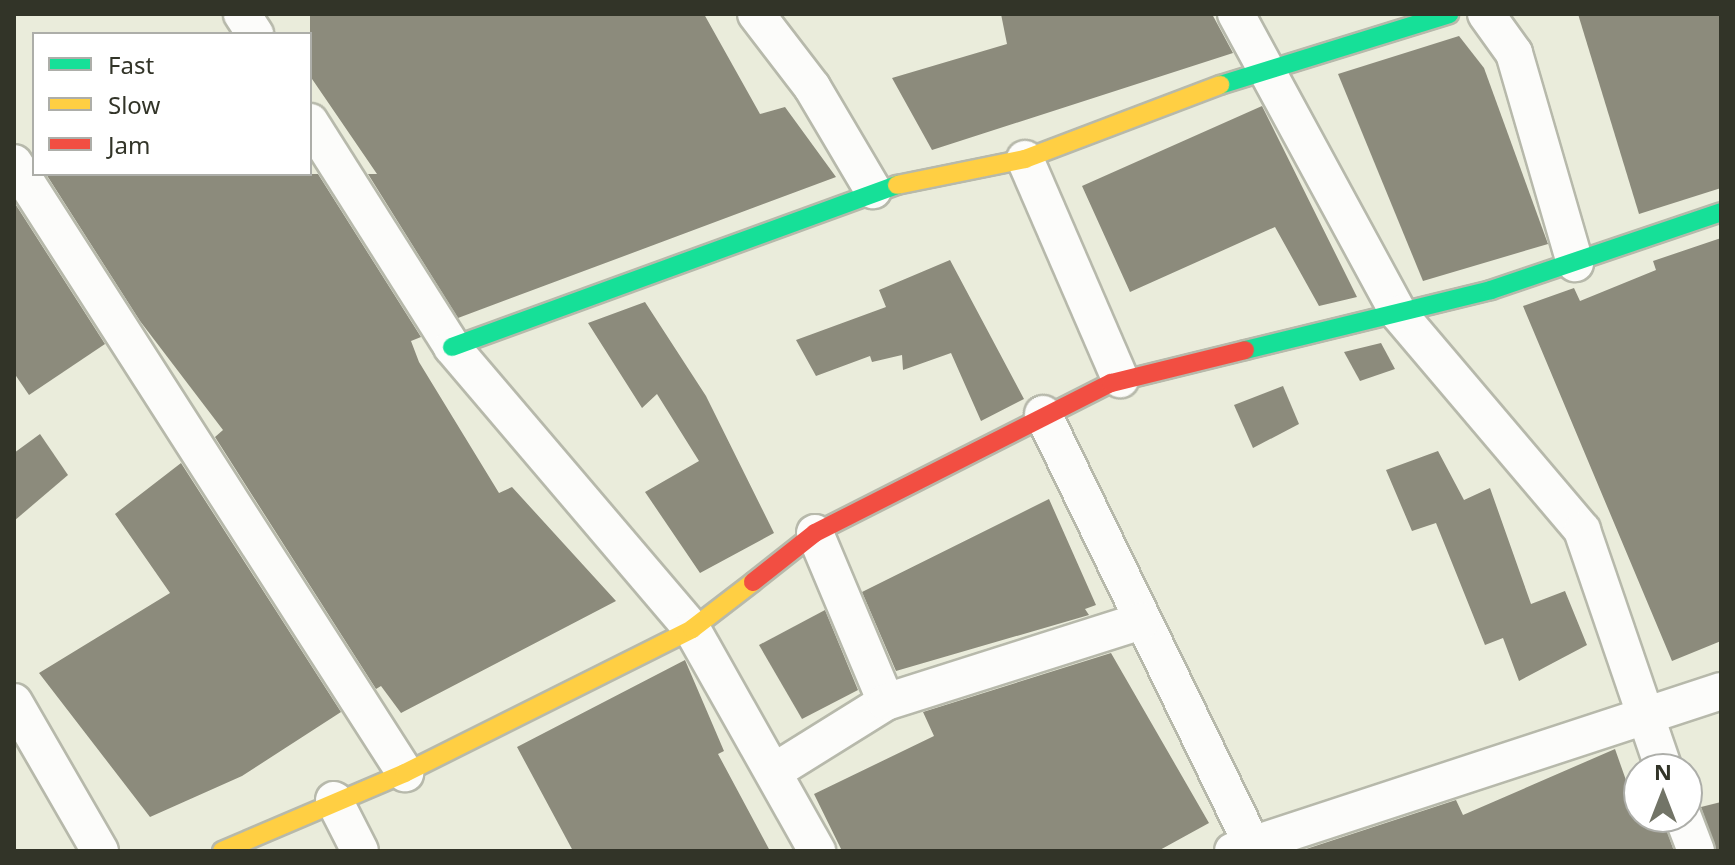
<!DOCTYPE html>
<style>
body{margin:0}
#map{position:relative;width:1735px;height:865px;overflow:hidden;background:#eaecdb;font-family:"Noto Sans",sans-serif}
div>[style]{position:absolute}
.building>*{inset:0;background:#8c8b7c}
.roads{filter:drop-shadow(2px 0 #b7b9ab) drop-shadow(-2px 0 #b7b9ab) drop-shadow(0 2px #b7b9ab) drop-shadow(0 -2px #b7b9ab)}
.street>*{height:36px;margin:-18px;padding:0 18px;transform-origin:18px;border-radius:18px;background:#fcfcfa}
.fast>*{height:18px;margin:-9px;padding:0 9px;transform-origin:9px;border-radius:9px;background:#16e098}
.slow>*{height:18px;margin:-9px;padding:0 9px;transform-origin:9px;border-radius:9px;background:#ffcf43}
.jam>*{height:18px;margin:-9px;padding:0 9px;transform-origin:9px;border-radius:9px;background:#f24e42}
span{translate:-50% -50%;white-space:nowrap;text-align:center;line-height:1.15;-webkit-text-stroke:8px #fff;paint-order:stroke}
.frame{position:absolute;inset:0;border:16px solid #323428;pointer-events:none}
.legend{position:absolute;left:32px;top:32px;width:280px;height:144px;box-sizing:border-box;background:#fff;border:2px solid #adaea9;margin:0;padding:10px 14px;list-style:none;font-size:24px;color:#323428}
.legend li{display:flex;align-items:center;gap:16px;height:40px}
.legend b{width:40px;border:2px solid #adaea9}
.north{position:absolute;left:1623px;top:753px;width:80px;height:80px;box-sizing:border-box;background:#fff;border:2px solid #adaea9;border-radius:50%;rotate:0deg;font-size:22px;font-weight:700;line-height:32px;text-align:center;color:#323428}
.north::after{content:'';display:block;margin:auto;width:28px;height:36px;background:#727467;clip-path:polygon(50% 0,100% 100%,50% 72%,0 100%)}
</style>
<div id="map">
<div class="building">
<div style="clip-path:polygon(310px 14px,704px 14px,760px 114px,785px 107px,836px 177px,458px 318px,368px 174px,377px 174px,310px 76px)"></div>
<div style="clip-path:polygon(1001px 14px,1212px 14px,1233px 53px,932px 150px,892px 78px,1007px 44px)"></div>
<div style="clip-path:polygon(1578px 14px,1721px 14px,1721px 188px,1639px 214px)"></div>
<div style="clip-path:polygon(1459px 36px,1484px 68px,1548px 244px,1423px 281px,1338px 74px)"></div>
<div style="clip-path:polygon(1262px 106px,1357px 297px,1319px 306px,1275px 227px,1130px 292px,1082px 186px)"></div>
<div style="clip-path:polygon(46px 174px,318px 174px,421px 337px,411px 341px,419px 362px,499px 493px,512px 487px,616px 601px,401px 713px,381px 686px,376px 689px,215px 437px,223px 430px,140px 321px)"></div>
<div style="clip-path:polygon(14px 202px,105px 344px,29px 395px,14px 373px)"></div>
<div style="clip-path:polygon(1721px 238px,1721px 641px,1672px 661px,1523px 306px,1574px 288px,1580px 301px,1656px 270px,1653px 261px)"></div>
<div style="clip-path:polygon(950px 260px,1024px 399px,981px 421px,951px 353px,903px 370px,902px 355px,872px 362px,870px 356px,816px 376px,796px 340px,886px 307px,879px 290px)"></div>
<div style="clip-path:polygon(645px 302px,706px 396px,774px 533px,700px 573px,645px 492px,699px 461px,657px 394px,642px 408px,588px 323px)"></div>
<div style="clip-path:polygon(1381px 343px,1395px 369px,1360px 381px,1344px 352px)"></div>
<div style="clip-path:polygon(1283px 386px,1299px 424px,1253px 448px,1234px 405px)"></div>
<div style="clip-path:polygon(40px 434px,68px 475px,14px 521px,14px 453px)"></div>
<div style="clip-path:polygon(1438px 451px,1464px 500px,1490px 488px,1531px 604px,1565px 591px,1587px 645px,1519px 681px,1503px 638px,1485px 645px,1436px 523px,1412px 531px,1386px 470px)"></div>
<div style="clip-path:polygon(181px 463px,341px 712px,242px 776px,150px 817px,39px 673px,170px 593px,115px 514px)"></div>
<div style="clip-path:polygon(1049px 499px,1096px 605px,1085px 609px,1089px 615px,896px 671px,862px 592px)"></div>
<div style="clip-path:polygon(825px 610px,858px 690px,802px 719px,759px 645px)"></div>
<div style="clip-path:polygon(1111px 653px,1209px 823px,1158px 851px,842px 851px,814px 794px,934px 736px,923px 712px)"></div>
<div style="clip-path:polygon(685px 660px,724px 751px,718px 754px,770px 851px,573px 851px,517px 747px)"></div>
<div style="clip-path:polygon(1615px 749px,1639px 817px,1662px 817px,1674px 851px,1300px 851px,1456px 800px,1463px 815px)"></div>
<div style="clip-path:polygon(1721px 802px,1721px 851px,1716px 851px,1701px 807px)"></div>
</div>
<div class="roads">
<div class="street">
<div style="left:242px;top:14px;width:24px;rotate:57deg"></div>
<div style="left:756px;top:14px;width:92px;rotate:52.5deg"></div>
<div style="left:812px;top:87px;width:120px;rotate:59.4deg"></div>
<div style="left:1236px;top:14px;width:341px;rotate:61.5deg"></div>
<div style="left:1399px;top:314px;width:283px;rotate:49.7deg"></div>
<div style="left:1582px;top:530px;width:253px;rotate:71.1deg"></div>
<div style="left:1486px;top:14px;width:48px;rotate:54.3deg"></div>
<div style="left:1514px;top:53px;width:219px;rotate:73.8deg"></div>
<div style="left:310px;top:122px;width:266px;rotate:57.7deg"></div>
<div style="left:452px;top:347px;width:370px;rotate:49.6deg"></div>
<div style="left:692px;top:629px;width:255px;rotate:60.6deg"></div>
<div style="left:1025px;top:159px;width:240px;rotate:66.6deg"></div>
<div style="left:14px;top:163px;width:725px;rotate:57.34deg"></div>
<div style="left:1043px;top:414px;width:486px;rotate:64.1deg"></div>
<div style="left:815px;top:533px;width:183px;rotate:67.2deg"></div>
<div style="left:14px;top:702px;width:172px;rotate:60deg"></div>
<div style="left:775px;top:771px;width:131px;rotate:-31.9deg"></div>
<div style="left:886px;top:702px;width:268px;rotate:-17.6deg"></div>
<div style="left:334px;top:800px;width:57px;rotate:63deg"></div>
<div style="left:1683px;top:817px;width:36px;rotate:69deg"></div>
<div style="left:1233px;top:851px;width:514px;rotate:-18.15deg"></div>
</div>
<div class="fast">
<div style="left:1220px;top:85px;width:240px;rotate:-17.2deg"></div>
<div style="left:452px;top:347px;width:474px;rotate:-20deg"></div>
<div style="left:1245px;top:350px;width:253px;rotate:-13.7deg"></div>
<div style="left:1491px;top:290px;width:243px;rotate:-18.7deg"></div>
</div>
<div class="slow">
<div style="left:897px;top:185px;width:131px;rotate:-11.5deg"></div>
<div style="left:1025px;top:159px;width:209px;rotate:-20.8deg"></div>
<div style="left:222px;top:851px;width:199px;rotate:-23.1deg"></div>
<div style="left:405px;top:773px;width:321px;rotate:-26.6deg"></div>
<div style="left:692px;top:629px;width:77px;rotate:-37.6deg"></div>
</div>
<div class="jam">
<div style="left:753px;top:582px;width:79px;rotate:-38.3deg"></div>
<div style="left:815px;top:533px;width:332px;rotate:-26.9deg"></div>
<div style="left:1111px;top:383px;width:138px;rotate:-13.8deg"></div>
</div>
</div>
<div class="frame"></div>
<ul class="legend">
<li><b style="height:10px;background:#16e098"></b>Fast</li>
<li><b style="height:10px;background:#ffcf43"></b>Slow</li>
<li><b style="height:10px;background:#f24e42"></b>Jam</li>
</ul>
<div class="north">N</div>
</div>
